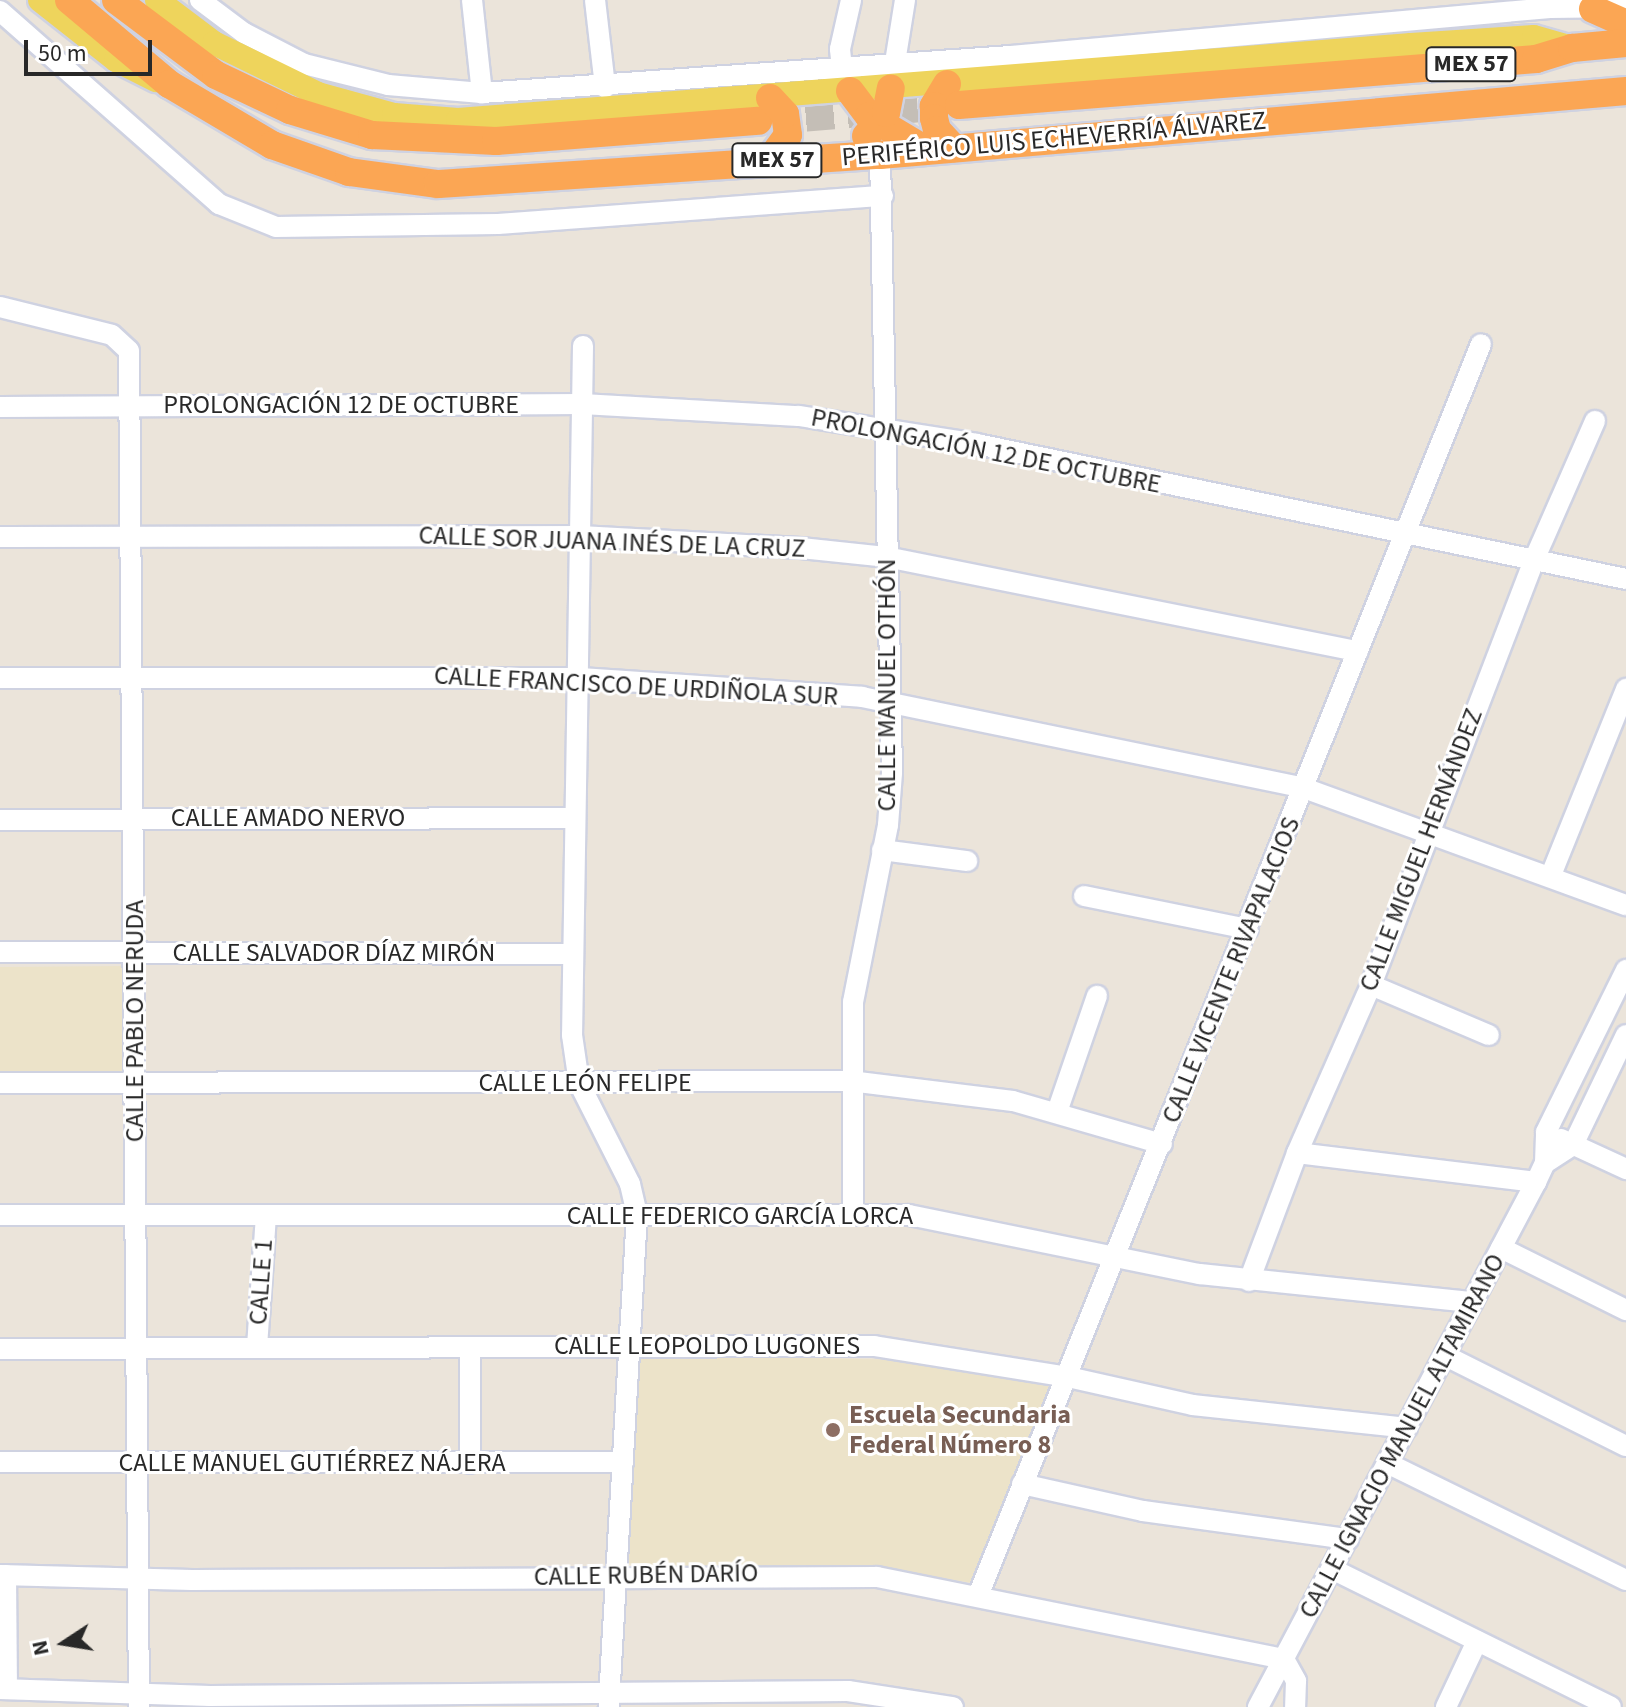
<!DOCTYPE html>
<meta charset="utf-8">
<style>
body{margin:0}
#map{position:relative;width:1626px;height:1707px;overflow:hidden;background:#ebe4da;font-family:"Source Sans 3",sans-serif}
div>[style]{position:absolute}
.education>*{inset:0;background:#ece3c9}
.highway-tunnel>*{height:28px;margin-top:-14px;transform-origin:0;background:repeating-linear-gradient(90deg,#c4beb6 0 28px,transparent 0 42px)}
.roads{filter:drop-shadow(2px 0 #cfd2e1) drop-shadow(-2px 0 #cfd2e1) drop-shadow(0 2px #cfd2e1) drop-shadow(0 -2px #cfd2e1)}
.minor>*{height:20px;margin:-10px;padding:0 10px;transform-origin:10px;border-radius:10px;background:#fff}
.major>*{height:24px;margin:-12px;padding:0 12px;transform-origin:12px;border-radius:12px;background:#eed45c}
.highway>*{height:28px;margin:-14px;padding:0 14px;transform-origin:14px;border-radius:14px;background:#fba654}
.dots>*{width:22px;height:22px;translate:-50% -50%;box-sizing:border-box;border:4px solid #fff;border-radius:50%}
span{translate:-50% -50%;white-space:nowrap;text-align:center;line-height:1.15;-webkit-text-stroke:6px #fff;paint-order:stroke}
.shield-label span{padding:2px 6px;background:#fff;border:2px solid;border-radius:6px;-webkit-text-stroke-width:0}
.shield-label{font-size:24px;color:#282828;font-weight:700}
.street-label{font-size:26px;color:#282828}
.education-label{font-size:26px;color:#785e54;font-weight:700}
.left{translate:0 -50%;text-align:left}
.north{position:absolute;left:24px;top:1603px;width:80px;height:80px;-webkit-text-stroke:6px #fff;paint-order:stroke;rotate:258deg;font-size:22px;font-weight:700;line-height:32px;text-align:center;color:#282828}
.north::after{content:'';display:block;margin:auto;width:28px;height:36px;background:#282828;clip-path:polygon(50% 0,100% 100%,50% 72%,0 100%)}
.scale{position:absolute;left:24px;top:40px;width:128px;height:36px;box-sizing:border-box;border:4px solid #282828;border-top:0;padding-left:10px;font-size:24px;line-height:28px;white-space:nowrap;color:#282828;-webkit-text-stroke:6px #fff;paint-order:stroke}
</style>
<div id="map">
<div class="education">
<div style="clip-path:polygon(127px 966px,128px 1072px,0 1074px,0 967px)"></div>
<div style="clip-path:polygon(637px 1355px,915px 1360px,1051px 1386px,973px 1583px,878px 1568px,623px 1565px)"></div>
</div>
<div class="highway-tunnel">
<div style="left:764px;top:121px;width:195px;rotate:-4.7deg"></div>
</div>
<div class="roads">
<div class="minor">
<div style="left:200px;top:0;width:55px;rotate:36.9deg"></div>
<div style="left:244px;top:33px;width:68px;rotate:27.3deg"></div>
<div style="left:304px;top:64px;width:87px;rotate:14deg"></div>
<div style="left:388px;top:85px;width:94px;rotate:4.9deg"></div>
<div style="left:482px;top:93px;width:530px;rotate:-4deg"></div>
<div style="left:1011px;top:56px;width:541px;rotate:-5.09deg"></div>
<div style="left:1550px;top:8px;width:76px;rotate:-0.8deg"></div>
<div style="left:472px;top:0;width:94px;rotate:83.9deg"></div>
<div style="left:595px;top:0;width:88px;rotate:83.4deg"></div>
<div style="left:0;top:11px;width:292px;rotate:41.4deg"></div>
<div style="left:219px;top:204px;width:61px;rotate:22deg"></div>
<div style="left:276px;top:227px;width:222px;rotate:-0.8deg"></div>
<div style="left:498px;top:224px;width:386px;rotate:-4.2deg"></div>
<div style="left:893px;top:75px;width:76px;rotate:-80.9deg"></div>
<div style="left:843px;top:78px;width:29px;rotate:-96deg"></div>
<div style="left:840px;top:49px;width:50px;rotate:-77.3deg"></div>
<div style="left:0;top:307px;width:115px;rotate:14deg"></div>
<div style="left:112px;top:335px;width:23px;rotate:43deg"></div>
<div style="left:129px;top:351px;width:1356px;rotate:89.58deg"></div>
<div style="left:583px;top:346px;width:689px;rotate:90.91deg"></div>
<div style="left:572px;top:1035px;width:49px;rotate:81.7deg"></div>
<div style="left:579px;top:1083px;width:113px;rotate:63.2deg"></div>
<div style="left:630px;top:1184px;width:31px;rotate:77deg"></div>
<div style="left:637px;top:1214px;width:494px;rotate:93.3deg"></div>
<div style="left:0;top:407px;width:582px;rotate:-0.3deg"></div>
<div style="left:582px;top:404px;width:217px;rotate:3.2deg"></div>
<div style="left:799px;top:416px;width:180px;rotate:8.9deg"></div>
<div style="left:977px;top:444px;width:663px;rotate:11.75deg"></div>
<div style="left:0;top:537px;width:580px;rotate:-0.1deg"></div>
<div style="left:580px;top:536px;width:221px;rotate:3.1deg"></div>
<div style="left:801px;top:548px;width:85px;rotate:6deg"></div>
<div style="left:886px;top:557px;width:481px;rotate:11.3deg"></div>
<div style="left:0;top:678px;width:579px"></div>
<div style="left:579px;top:678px;width:284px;rotate:3.8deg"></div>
<div style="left:862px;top:697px;width:451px;rotate:11.6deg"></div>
<div style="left:1304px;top:788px;width:343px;rotate:20deg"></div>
<div style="left:0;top:820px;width:575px;rotate:-0.2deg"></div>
<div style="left:882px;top:850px;width:86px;rotate:7.4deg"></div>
<div style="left:1551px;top:875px;width:201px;rotate:-68deg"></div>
<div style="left:1084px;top:896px;width:167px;rotate:11.4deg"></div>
<div style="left:0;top:952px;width:571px;rotate:0.2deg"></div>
<div style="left:1371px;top:985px;width:128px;rotate:23deg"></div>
<div style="left:0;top:1083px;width:850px;rotate:-0.13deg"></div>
<div style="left:850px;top:1081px;width:164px;rotate:7deg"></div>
<div style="left:1013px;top:1101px;width:155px;rotate:16.1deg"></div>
<div style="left:1057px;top:1112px;width:123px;rotate:-71deg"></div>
<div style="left:1561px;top:1139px;width:72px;rotate:24.8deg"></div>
<div style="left:1297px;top:1153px;width:241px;rotate:6.9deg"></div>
<div style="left:1545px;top:1163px;width:33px;rotate:-33deg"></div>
<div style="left:1573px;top:1145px;width:122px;rotate:-64.3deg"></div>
<div style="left:853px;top:1212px;width:210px;rotate:-90deg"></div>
<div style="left:853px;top:1002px;width:180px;rotate:-78.8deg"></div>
<div style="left:888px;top:825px;width:52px;rotate:-85.6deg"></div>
<div style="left:892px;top:773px;width:618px;rotate:-91.11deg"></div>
<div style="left:0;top:1215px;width:909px"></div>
<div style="left:909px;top:1215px;width:297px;rotate:11.5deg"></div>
<div style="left:1200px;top:1274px;width:274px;rotate:5.9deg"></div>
<div style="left:1501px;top:1248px;width:140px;rotate:26.4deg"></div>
<div style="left:1249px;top:1281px;width:137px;rotate:-69.4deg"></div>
<div style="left:1297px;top:1153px;width:184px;rotate:-66.2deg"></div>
<div style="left:1371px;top:985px;width:455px;rotate:-69deg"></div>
<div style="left:1534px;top:560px;width:152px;rotate:-66.3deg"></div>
<div style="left:257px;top:1347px;width:131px;rotate:-86.1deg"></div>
<div style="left:470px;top:1347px;width:116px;rotate:90deg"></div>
<div style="left:0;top:1349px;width:874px;rotate:-0.2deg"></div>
<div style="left:874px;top:1346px;width:196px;rotate:9.1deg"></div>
<div style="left:1068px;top:1377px;width:128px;rotate:12.6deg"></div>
<div style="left:1193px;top:1405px;width:215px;rotate:6.1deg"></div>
<div style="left:1446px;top:1356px;width:201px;rotate:26.6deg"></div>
<div style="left:0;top:1462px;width:623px"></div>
<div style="left:1387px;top:1463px;width:266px;rotate:26.1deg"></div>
<div style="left:1022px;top:1484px;width:124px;rotate:12.6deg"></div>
<div style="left:1143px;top:1511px;width:207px;rotate:7.8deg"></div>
<div style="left:1332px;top:1569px;width:311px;rotate:26.3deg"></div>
<div style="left:0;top:1575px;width:192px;rotate:1.5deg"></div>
<div style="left:192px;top:1580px;width:685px;rotate:-0.25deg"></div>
<div style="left:877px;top:1577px;width:415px;rotate:11.4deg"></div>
<div style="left:6px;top:1575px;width:114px;rotate:89.5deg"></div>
<div style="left:978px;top:1596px;width:1349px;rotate:-68.11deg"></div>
<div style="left:1284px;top:1659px;width:25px;rotate:61deg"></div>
<div style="left:1296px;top:1681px;width:26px;rotate:92deg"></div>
<div style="left:0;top:1689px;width:210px;rotate:1.9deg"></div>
<div style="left:210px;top:1696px;width:638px;rotate:-0.45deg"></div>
<div style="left:848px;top:1691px;width:106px;rotate:8.7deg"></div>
<div style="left:1258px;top:1707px;width:594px;rotate:-62.1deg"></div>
<div style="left:1536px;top:1182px;width:21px;rotate:-65deg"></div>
<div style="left:1545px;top:1163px;width:31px;rotate:-88deg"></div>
<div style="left:1546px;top:1132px;width:181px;rotate:-63.7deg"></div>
<div style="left:1446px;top:1707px;width:73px;rotate:-64.8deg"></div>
</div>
<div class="major">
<div style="left:40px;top:0;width:97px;rotate:38.3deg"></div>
<div style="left:116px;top:60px;width:45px;rotate:26.6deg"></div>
<div style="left:157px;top:0;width:71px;rotate:37deg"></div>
<div style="left:214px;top:43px;width:116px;rotate:26.1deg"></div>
<div style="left:318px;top:94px;width:79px;rotate:15.4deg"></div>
<div style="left:394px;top:115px;width:64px;rotate:4.5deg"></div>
<div style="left:458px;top:120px;width:956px;rotate:-4.5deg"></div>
<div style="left:1411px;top:45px;width:123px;rotate:-3.7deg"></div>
<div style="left:1534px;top:37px;width:40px;rotate:16deg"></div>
</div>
<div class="highway">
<div style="left:69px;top:0;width:131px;rotate:40deg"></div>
<div style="left:169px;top:84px;width:120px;rotate:30.6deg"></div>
<div style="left:272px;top:145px;width:82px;rotate:19.3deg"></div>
<div style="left:349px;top:172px;width:90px;rotate:7.7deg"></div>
<div style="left:438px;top:184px;width:443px;rotate:-3.8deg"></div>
<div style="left:880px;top:155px;width:749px;rotate:-4.9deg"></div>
<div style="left:116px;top:0;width:125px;rotate:36.9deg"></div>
<div style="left:216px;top:75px;width:82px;rotate:25.3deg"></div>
<div style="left:290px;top:110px;width:86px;rotate:17deg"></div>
<div style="left:372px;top:135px;width:124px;rotate:2.8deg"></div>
<div style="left:496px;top:141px;width:263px;rotate:-4.4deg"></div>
<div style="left:1593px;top:9px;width:36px;rotate:24deg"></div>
<div style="left:947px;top:84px;width:26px;rotate:121deg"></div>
<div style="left:934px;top:106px;width:12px;rotate:90deg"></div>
<div style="left:934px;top:118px;width:12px;rotate:76deg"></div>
<div style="left:937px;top:130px;width:25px;rotate:47deg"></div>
<div style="left:850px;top:91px;width:31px;rotate:53deg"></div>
<div style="left:869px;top:116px;width:66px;rotate:30.8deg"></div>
<div style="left:959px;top:105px;width:579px;rotate:-4.56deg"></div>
<div style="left:1536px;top:59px;width:38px;rotate:-17deg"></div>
<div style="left:1572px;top:48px;width:54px;rotate:-5.3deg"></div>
<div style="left:866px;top:136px;width:30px;rotate:-49deg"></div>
<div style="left:886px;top:113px;width:25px;rotate:-79deg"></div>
<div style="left:769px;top:161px;width:32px;rotate:-54deg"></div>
<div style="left:788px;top:135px;width:21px;rotate:-98deg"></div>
<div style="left:785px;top:114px;width:22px;rotate:-133deg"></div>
</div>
</div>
<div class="dots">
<div style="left:833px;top:1430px;background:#8d6e63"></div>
</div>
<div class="shield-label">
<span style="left:1471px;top:64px">MEX 57</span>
<span style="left:777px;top:160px">MEX 57</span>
</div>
<div class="street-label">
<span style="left:1054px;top:139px;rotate:-5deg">PERIFÉRICO LUIS ECHEVERRÍA ÁLVAREZ</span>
<span style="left:341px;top:405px">PROLONGACIÓN 12 DE OCTUBRE</span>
<span style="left:986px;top:451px;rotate:11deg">PROLONGACIÓN 12 DE OCTUBRE</span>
<span style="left:612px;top:542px;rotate:2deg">CALLE SOR JUANA INÉS DE LA CRUZ</span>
<span style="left:887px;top:685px;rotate:-90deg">CALLE MANUEL OTHÓN</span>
<span style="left:636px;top:686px;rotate:3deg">CALLE FRANCISCO DE URDIÑOLA SUR</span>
<span style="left:288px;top:818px">CALLE AMADO NERVO</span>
<span style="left:1421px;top:850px;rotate:-69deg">CALLE MIGUEL HERNÁNDEZ</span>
<span style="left:334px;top:953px">CALLE SALVADOR DÍAZ MIRÓN</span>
<span style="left:1231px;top:970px;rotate:-68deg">CALLE VICENTE RIVAPALACIOS</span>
<span style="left:135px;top:1021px;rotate:-90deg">CALLE PABLO NERUDA</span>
<span style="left:585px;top:1083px">CALLE LEÓN FELIPE</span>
<span style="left:740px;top:1216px">CALLE FEDERICO GARCÍA LORCA</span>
<span style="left:261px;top:1282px;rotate:-86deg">CALLE 1</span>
<span style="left:707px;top:1346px">CALLE LEOPOLDO LUGONES</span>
<span style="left:1402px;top:1436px;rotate:-62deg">CALLE IGNACIO MANUEL ALTAMIRANO</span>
<span style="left:312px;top:1463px">CALLE MANUEL GUTIÉRREZ NÁJERA</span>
<span style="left:646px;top:1575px;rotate:-1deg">CALLE RUBÉN DARÍO</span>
</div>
<div class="education-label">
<span class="left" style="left:849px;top:1430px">Escuela Secundaria<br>Federal Número 8</span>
</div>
<div class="north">N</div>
<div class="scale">50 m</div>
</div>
